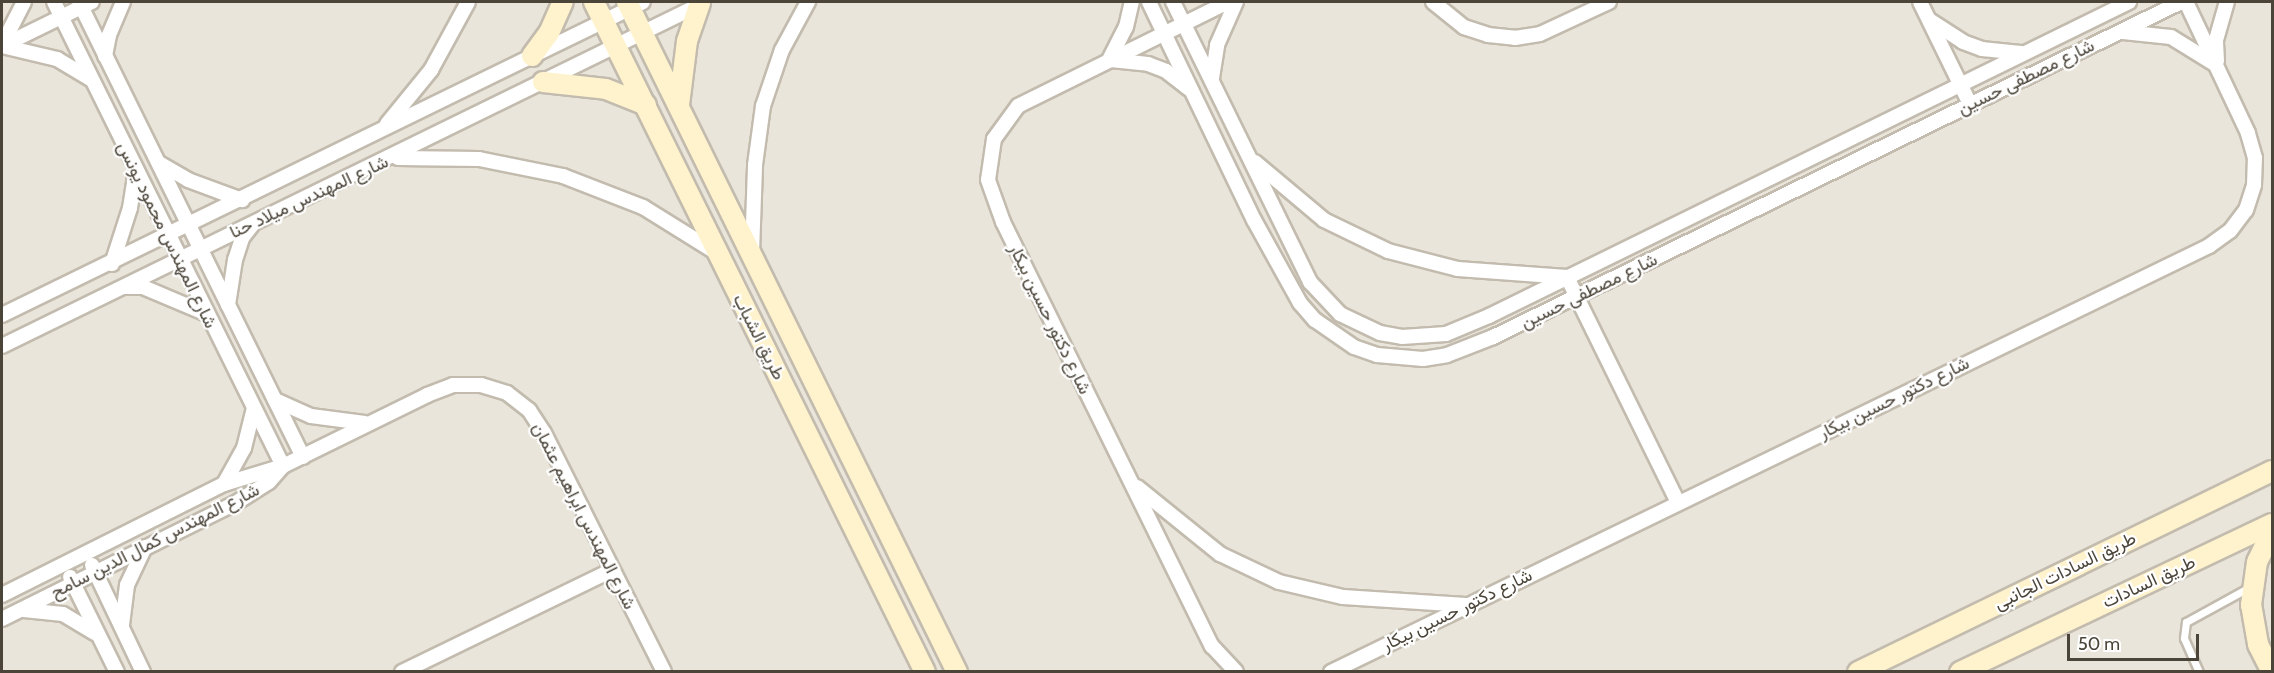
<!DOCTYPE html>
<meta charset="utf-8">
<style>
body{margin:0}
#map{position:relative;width:2274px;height:673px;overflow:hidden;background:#f6f3ec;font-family:Cabin,Vazirmatn,sans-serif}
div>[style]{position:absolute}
.residential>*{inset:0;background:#eae5da}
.roads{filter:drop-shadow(2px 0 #c2bbae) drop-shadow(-2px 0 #c2bbae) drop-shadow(0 2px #c2bbae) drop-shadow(0 -2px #c2bbae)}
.lane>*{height:7px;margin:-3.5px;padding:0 3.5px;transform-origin:3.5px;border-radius:3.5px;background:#fff}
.street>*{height:14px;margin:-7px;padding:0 7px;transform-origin:7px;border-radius:7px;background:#fff}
.secondary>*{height:20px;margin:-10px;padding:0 10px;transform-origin:10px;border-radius:10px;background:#fff3cd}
span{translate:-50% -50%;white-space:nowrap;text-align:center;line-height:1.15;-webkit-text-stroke:4.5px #fff;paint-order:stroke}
.street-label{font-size:18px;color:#4b4439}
.frame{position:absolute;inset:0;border:3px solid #4b4439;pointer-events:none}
.scale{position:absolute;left:2067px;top:634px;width:132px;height:27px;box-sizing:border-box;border:3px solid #4b4439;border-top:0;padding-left:8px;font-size:18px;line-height:21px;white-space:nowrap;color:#4b4439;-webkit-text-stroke:4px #fff;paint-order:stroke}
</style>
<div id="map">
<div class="residential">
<div style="clip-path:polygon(2px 2px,2272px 2px,2272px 671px,2px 671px)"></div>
</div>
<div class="roads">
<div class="lane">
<div style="left:2199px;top:672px;width:37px;rotate:-114deg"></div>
<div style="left:2184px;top:638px;width:16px;rotate:-83deg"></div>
<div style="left:2186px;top:622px;width:73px;rotate:-28.7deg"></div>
</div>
<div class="street">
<div style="left:54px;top:2px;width:517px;rotate:63.73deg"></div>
<div style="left:79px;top:2px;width:507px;rotate:63.79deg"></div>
<div style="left:1149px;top:2px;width:242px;rotate:64.3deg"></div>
<div style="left:1254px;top:220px;width:95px;rotate:61deg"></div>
<div style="left:1300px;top:303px;width:23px;rotate:49deg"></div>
<div style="left:1315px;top:320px;width:47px;rotate:34.7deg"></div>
<div style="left:1354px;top:347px;width:24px;rotate:19deg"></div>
<div style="left:1377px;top:355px;width:46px;rotate:5deg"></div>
<div style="left:1423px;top:359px;width:24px;rotate:-9deg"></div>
<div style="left:1447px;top:355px;width:49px;rotate:-21.4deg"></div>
<div style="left:1493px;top:337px;width:765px;rotate:-25.96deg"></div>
<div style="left:1173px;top:2px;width:312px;rotate:63.9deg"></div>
<div style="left:1310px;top:282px;width:44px;rotate:46.8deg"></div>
<div style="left:1340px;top:314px;width:44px;rotate:25.4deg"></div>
<div style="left:1380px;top:333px;width:22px;rotate:10deg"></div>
<div style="left:1402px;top:337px;width:44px;rotate:-3.9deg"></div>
<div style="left:1446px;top:334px;width:47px;rotate:-22.7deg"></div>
<div style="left:1489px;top:316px;width:713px;rotate:-26.13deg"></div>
<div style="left:1228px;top:2px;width:234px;rotate:153.7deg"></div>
<div style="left:1018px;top:106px;width:41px;rotate:126deg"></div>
<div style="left:994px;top:139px;width:41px;rotate:98.3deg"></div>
<div style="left:988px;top:180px;width:45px;rotate:70.3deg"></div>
<div style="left:1003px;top:222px;width:473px;rotate:63.8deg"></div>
<div style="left:1212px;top:646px;width:35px;rotate:47deg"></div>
<div style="left:1433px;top:2px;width:40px;rotate:39deg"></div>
<div style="left:1464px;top:27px;width:25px;rotate:18deg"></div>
<div style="left:1488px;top:35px;width:27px;rotate:6deg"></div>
<div style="left:1515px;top:38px;width:25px;rotate:-9deg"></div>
<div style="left:1540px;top:34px;width:76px;rotate:-24.9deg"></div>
<div style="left:1920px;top:2px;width:114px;rotate:63.9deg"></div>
<div style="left:1931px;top:21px;width:38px;rotate:33deg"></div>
<div style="left:1963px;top:42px;width:20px;rotate:20deg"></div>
<div style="left:1982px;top:49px;width:39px;rotate:6deg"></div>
<div style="left:2123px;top:32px;width:48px;rotate:5.9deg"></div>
<div style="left:2171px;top:37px;width:49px;rotate:31.8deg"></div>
<div style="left:2px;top:45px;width:48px;rotate:-62.9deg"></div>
<div style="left:2px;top:46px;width:100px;rotate:-26.1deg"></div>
<div style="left:2px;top:46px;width:57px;rotate:13.3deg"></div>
<div style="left:57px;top:59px;width:39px;rotate:31deg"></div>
<div style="left:105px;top:56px;width:21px;rotate:-79deg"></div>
<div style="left:109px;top:35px;width:36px;rotate:-67deg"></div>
<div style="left:1109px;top:60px;width:37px;rotate:-63deg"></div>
<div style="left:1126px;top:27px;width:26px;rotate:-77deg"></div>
<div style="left:1111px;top:60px;width:37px;rotate:6deg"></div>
<div style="left:1148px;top:64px;width:19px;rotate:21deg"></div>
<div style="left:1166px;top:71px;width:29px;rotate:38deg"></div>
<div style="left:2217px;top:61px;width:21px;rotate:-93deg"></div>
<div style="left:2216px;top:40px;width:40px;rotate:-74deg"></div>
<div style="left:1212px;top:78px;width:33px;rotate:-81deg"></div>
<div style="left:1217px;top:45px;width:47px;rotate:-66.2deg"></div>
<div style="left:387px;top:124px;width:70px;rotate:-50.8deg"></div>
<div style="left:431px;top:70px;width:77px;rotate:-61.4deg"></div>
<div style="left:398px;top:158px;width:81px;rotate:0.7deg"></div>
<div style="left:479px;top:159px;width:86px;rotate:11.4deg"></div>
<div style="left:563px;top:176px;width:86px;rotate:21.2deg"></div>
<div style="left:643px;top:207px;width:87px;rotate:31.9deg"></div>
<div style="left:1255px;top:162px;width:90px;rotate:40deg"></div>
<div style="left:1324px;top:220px;width:71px;rotate:25.8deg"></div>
<div style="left:1388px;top:251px;width:72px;rotate:14.4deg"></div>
<div style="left:1458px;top:269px;width:109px;rotate:4.2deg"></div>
<div style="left:1567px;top:277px;width:252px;rotate:63.8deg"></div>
<div style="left:159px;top:163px;width:34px;rotate:30deg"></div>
<div style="left:188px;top:180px;width:58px;rotate:20.3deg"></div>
<div style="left:752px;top:253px;width:88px;rotate:-88deg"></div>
<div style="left:755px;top:165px;width:60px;rotate:-82.3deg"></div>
<div style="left:763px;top:106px;width:59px;rotate:-71.3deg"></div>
<div style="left:782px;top:50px;width:55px;rotate:-61.6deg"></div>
<div style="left:112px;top:264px;width:59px;rotate:-72.2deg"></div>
<div style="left:130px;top:208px;width:36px;rotate:-81deg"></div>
<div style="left:125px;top:287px;width:18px"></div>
<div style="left:143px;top:287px;width:69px;rotate:22.9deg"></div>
<div style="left:228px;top:305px;width:46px;rotate:-81.2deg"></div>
<div style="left:235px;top:260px;width:23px;rotate:-72deg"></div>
<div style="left:242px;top:238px;width:16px;rotate:-52deg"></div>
<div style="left:2px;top:315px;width:713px;rotate:-26.03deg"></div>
<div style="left:2px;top:346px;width:780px;rotate:-26.07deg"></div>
<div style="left:275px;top:400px;width:39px;rotate:24deg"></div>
<div style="left:311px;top:416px;width:54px;rotate:7.4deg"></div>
<div style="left:224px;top:484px;width:41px;rotate:-60.9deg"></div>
<div style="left:244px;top:448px;width:41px;rotate:-76deg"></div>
<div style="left:1137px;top:487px;width:107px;rotate:38.9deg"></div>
<div style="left:1220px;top:554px;width:65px;rotate:25.4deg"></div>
<div style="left:1279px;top:582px;width:66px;rotate:13.2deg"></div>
<div style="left:1343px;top:597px;width:123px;rotate:3.7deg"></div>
<div style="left:92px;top:565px;width:119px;rotate:64.5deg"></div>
<div style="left:70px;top:577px;width:106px;rotate:63.7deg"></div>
<div style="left:2px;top:595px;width:248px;rotate:-26.6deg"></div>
<div style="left:224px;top:484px;width:62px;rotate:-17deg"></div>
<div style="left:283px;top:466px;width:161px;rotate:-26.2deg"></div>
<div style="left:427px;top:395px;width:28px;rotate:-21deg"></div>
<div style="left:453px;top:385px;width:28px"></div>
<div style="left:481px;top:385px;width:27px;rotate:17deg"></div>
<div style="left:507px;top:393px;width:28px;rotate:38deg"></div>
<div style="left:529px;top:410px;width:27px;rotate:57deg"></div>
<div style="left:544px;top:433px;width:267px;rotate:63.3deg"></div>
<div style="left:24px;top:610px;width:39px;rotate:6deg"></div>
<div style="left:63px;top:614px;width:37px;rotate:31deg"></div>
<div style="left:2px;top:619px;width:259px;rotate:-26.4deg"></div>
<div style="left:234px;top:504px;width:41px;rotate:-32.2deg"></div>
<div style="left:269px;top:482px;width:21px;rotate:-49deg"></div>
<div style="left:122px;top:625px;width:40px;rotate:-82.9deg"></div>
<div style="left:127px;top:585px;width:42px;rotate:-64.7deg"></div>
<div style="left:402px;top:672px;width:233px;rotate:-25.9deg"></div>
<div style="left:1331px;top:672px;width:976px;rotate:-25.88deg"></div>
<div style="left:2209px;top:246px;width:26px;rotate:-36deg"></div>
<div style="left:2230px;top:231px;width:26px;rotate:-53deg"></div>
<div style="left:2246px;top:210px;width:26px;rotate:-72deg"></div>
<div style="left:2254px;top:185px;width:27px;rotate:-88deg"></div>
<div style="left:2255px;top:158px;width:26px;rotate:-106deg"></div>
<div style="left:2248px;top:133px;width:145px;rotate:-115.3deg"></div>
</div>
<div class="secondary">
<div style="left:594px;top:2px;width:747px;rotate:63.71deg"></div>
<div style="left:627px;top:2px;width:747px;rotate:63.78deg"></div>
<div style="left:532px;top:56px;width:29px;rotate:-54deg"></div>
<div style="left:549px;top:33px;width:34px;rotate:-66deg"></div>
<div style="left:543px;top:82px;width:63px;rotate:6.3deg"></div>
<div style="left:606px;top:89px;width:43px;rotate:21.8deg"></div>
<div style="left:679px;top:105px;width:64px;rotate:-82.9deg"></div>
<div style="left:687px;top:41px;width:39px;rotate:-71deg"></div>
<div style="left:1858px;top:672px;width:460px;rotate:-25.9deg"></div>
<div style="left:1960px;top:672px;width:345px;rotate:-25.4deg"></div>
<div style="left:2272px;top:672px;width:31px;rotate:-117deg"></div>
<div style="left:2258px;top:644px;width:40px;rotate:-100deg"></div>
<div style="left:2251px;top:605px;width:43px;rotate:-82.1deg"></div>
<div style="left:2257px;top:562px;width:34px;rotate:-64deg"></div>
</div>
</div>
<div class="street-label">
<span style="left:2026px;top:77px;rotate:-26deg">شارع مصطفى حسين</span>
<span style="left:309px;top:197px;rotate:-25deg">شارع المهندس ميلاد حنا</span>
<span style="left:167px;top:235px;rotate:64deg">شارع المهندس محمود يونس</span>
<span style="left:1589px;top:291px;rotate:-26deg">شارع مصطفى حسين</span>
<span style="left:1050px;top:319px;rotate:64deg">شارع دكتور حسين بيكار</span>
<span style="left:759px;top:337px;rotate:63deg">طريق الشباب</span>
<span style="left:1894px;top:398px;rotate:-26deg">شارع دكتور حسين بيكار</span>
<span style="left:584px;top:516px;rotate:63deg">شارع المهندس ابراهيم عثمان</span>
<span style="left:155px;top:541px;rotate:-27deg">شارع المهندس كمال الدين سامح</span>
<span style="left:2065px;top:571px;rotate:-26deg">طريق السادات الجانبى</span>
<span style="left:2149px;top:582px;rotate:-25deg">طريق السادات</span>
<span style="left:1457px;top:610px;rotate:-26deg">شارع دكتور حسين بيكار</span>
</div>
<div class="frame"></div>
<div class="scale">50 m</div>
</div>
